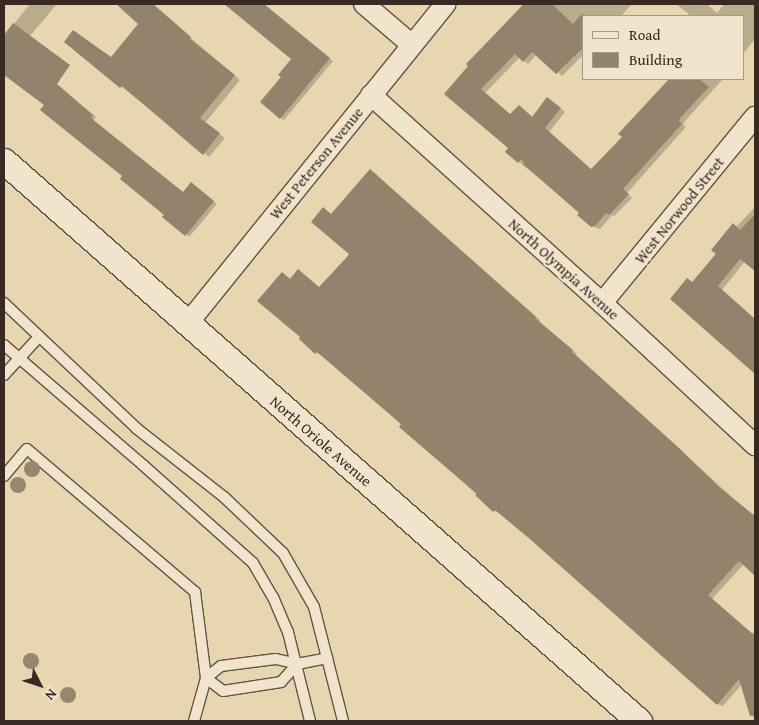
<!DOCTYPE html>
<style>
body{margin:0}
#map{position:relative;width:759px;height:725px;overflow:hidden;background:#e8d6b0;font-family:"Gentium Book Plus",serif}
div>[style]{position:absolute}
.shadow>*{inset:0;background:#0003}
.building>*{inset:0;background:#94836c}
.roads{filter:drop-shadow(1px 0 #645446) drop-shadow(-1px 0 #645446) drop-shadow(0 1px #645446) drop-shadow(0 -1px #645446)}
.service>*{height:10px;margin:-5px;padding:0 5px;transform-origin:5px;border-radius:5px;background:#f0e4cc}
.minor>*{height:20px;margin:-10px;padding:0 10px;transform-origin:10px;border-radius:10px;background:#f0e4cc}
.tertiary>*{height:25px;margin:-12.5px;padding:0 12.5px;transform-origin:12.5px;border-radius:12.5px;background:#f0e4cc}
.trees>*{width:16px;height:16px;margin:-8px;border-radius:50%;background:#97876f}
span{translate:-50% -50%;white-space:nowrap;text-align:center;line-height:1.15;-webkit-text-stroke:4.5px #f0e4cc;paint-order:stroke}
.street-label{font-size:15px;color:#382923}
.frame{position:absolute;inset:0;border:5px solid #382923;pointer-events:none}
.legend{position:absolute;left:582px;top:15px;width:162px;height:65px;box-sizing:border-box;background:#f0e4cc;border:1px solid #a69988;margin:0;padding:6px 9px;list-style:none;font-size:15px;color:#382923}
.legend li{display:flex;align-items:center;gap:10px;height:25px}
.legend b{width:25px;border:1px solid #a69988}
.north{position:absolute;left:15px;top:660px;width:50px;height:50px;-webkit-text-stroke:4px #f0e4cc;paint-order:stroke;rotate:131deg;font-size:14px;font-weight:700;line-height:20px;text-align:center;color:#382923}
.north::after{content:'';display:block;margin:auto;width:18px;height:22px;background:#382923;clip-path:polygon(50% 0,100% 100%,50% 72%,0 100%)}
</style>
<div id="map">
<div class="shadow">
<div style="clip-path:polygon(30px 4px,57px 4px,30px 36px,11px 79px,4px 73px,4px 36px)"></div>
<div style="clip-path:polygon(124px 4px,151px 4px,240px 80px,205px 123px,225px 138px,209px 157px,66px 42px,111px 58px,140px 24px,121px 7px)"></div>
<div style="clip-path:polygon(225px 4px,263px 4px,333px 61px,284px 120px,281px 118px,282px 77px,293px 59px)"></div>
<div style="clip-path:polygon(523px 4px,632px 4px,621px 16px,583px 16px,583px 55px,562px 76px,537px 54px,528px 64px,520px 57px,485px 93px,511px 115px,519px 106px,533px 117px,552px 101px,565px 112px,549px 132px,592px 170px,624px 137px,620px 134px,671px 79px,723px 79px,685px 121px,683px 125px,686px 127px,627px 193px,632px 198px,614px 216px,612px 215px,600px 229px,592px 226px,581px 212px,519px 162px,468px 64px)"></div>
<div style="clip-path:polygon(676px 4px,707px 4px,717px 13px,724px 4px,755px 4px,755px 39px,743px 54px,743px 16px,687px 16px,689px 14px)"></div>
<div style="clip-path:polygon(55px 84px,96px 117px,93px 121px,183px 194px,195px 186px,217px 204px,189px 237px,124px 176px)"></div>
<div style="clip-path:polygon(370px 170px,540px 320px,539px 322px,577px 354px,576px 355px,755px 518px,755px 573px,744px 564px,712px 599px,751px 633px,755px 632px,755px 718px,751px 716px,742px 684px,723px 706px,718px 704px,500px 512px,494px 511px,403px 424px,322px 354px,316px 353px,291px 280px,320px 288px,351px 254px,328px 212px,332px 215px)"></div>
<div style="clip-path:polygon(755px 207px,755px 267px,745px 261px,722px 290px,755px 319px,755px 373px,734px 355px,693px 283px,736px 227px)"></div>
</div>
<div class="building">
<div style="clip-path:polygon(116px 4px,153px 4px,191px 37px,190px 39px,235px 75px,200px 118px,220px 133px,203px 155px,122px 86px,120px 88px,64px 42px,73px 30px,111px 57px,138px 24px)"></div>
<div style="clip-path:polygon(224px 4px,264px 4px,330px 58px,280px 119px,260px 102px,281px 77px,278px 75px,291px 59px)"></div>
<div style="clip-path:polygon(524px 4px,552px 4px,573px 24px,583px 13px,583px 48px,556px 74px,532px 52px,523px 62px,515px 54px,481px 89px,510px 114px,519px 105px,532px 117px,547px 97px,561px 108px,545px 128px,591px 169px,622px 137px,618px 134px,669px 79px,699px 79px,709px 87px,680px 118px,679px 121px,682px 124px,623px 189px,629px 194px,609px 215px,606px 213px,595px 226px,591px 227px,577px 215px,579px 213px,523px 164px,524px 162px,521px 159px,518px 163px,505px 152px,508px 148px,444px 94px,468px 66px,466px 64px)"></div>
<div style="clip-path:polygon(13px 23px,70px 65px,57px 84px,93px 115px,91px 118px,183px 192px,191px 182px,214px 201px,185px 236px,162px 217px,164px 215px,120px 179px,122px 176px,40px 110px,44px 105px,4px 75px,4px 35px)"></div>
<div style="clip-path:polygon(370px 169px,536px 317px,535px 318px,573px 350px,572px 352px,678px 447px,719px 487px,755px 516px,755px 576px,739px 561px,708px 595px,755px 636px,755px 715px,750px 716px,739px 679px,717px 705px,531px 540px,495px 510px,493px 512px,475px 495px,477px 494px,399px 427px,401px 424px,317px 352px,315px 354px,299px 339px,300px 337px,257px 301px,282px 272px,290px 279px,298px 269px,319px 287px,346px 258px,349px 254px,311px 222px,323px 207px,331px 214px)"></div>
<div style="clip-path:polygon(755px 214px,755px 271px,740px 259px,718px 286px,755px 319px,755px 374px,670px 299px,687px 278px,692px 282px,716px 254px,711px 250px,733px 223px,740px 230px)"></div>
</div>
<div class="roads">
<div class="service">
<div style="left:4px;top:303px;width:182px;rotate:43.4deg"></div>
<div style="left:136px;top:428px;width:112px;rotate:38.1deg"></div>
<div style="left:224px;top:497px;width:81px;rotate:43.5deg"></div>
<div style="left:283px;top:553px;width:62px;rotate:60.1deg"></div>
<div style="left:314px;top:607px;width:118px;rotate:75.7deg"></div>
<div style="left:4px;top:345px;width:184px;rotate:40.8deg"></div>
<div style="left:143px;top:465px;width:147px;rotate:41.7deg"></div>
<div style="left:253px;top:563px;width:39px;rotate:60deg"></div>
<div style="left:273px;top:597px;width:38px;rotate:67deg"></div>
<div style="left:288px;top:632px;width:92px;rotate:76.1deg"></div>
<div style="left:4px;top:375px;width:52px;rotate:-47.4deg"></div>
<div style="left:4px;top:476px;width:35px;rotate:-50deg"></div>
<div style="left:27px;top:449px;width:221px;rotate:40.4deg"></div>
<div style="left:195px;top:592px;width:87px;rotate:82.7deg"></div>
<div style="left:206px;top:678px;width:45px;rotate:105.6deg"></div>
<div style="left:206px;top:678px;width:19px;rotate:-39deg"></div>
<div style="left:221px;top:666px;width:55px;rotate:-7.3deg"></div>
<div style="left:276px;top:659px;width:22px;rotate:13deg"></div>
<div style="left:297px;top:664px;width:31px;rotate:-11deg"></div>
<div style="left:206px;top:678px;width:21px;rotate:37deg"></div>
<div style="left:223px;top:691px;width:59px;rotate:-8.8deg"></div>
<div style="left:281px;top:682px;width:24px;rotate:-48deg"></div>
</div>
<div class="minor">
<div style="left:364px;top:4px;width:63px;rotate:40.5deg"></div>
<div style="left:371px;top:95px;width:311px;rotate:42deg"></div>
<div style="left:602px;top:303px;width:209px;rotate:42.9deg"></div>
<div style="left:602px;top:303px;width:241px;rotate:-50.6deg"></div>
<div style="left:188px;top:323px;width:410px;rotate:-51.1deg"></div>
</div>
<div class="tertiary">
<div style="left:4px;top:161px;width:847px;rotate:41.41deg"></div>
</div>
</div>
<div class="trees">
<div style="left:32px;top:469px"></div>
<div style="left:18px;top:485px"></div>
<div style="left:31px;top:661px"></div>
<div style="left:68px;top:695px"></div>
</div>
<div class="street-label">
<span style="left:316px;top:163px;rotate:-51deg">West Peterson Avenue</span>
<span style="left:679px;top:210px;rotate:-51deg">West Norwood Street</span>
<span style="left:564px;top:269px;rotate:42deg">North Olympia Avenue</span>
<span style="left:321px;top:441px;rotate:41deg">North Oriole Avenue</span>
</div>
<div class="frame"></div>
<ul class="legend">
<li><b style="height:6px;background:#f0e4cc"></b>Road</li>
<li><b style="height:14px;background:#94836c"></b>Building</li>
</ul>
<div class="north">N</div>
</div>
